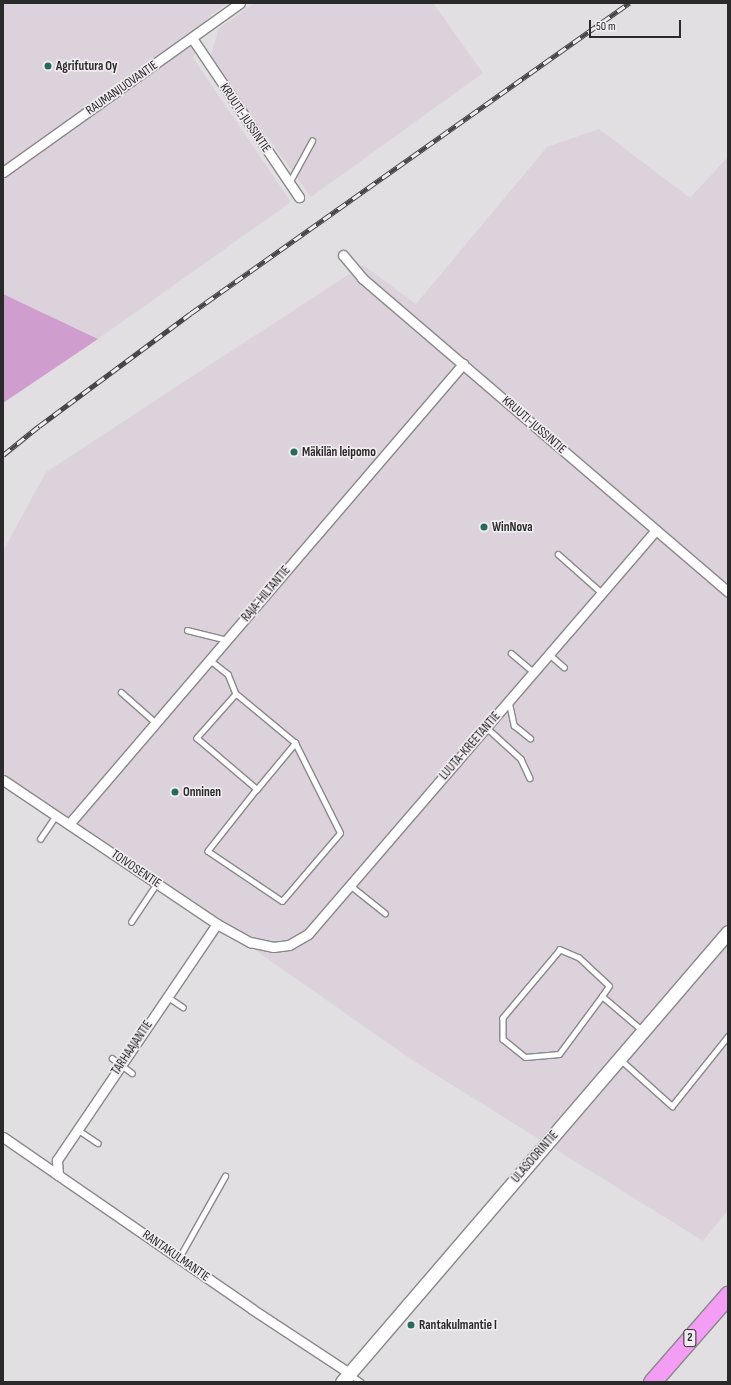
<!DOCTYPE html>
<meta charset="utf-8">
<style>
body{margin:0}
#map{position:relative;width:731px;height:1385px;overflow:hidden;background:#e2dfe2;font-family:"Sofia Sans Condensed",sans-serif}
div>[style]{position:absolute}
.built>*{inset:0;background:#dbd2db}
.green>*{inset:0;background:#cf9dce}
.roads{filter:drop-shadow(1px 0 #8b888b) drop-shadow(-1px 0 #8b888b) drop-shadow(0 1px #8b888b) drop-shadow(0 -1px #8b888b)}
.lane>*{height:4.5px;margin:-2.25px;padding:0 2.25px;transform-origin:2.25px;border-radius:2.25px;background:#fff}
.street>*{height:9px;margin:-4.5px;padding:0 4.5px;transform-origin:4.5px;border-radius:4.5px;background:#fff}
.secondary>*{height:13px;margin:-6.5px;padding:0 6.5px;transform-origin:6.5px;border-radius:6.5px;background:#fff}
.highway>*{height:17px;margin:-8.5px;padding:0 8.5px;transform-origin:8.5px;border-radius:8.5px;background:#f39df4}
.rail>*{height:4.5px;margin-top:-2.25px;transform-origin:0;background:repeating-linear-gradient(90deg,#f0ecef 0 9px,#474647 0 18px);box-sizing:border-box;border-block:1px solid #474647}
.dots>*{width:11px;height:11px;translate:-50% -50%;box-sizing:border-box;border:2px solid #f0ecef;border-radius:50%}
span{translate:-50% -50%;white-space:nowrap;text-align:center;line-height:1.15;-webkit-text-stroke:3.5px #f0ecef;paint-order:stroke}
.shield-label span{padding:1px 3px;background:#f0ecef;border:1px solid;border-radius:3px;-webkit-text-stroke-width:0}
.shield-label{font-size:12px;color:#2b2a2b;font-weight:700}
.poi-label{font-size:13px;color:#2b2a2b;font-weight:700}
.left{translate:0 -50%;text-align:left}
.street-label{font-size:13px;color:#2b2a2b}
.frame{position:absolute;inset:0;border:4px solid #2b2a2b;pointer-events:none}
.scale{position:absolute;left:589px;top:20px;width:92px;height:18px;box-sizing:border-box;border:2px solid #2b2a2b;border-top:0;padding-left:5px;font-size:12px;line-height:14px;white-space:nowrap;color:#2b2a2b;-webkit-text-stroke:3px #f0ecef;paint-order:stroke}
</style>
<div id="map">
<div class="built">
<div style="clip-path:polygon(3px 3px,228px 3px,209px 16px,193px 58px,291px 202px,98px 339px,3px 294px)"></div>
<div style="clip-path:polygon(255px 3px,433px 3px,483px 73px,311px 197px,210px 58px,219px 28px)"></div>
<div style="clip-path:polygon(599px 129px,690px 198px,728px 157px,728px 1210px,703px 1241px,412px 1060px,3px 773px,3px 551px,46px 472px,363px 265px,416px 304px,547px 147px)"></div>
</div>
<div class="green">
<div style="clip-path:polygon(3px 294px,98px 339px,3px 403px)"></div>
</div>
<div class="roads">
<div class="lane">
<div style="left:289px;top:183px;width:48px;rotate:-61.3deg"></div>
<div style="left:558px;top:554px;width:59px;rotate:41.6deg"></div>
<div style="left:187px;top:630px;width:41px;rotate:14deg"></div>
<div style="left:511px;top:653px;width:30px;rotate:40deg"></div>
<div style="left:549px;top:654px;width:20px;rotate:41deg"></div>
<div style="left:210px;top:660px;width:23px;rotate:38deg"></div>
<div style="left:228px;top:674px;width:22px;rotate:68deg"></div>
<div style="left:236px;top:694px;width:59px;rotate:131.6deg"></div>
<div style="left:197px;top:738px;width:79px;rotate:40.4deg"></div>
<div style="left:257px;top:789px;width:60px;rotate:-50.4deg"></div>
<div style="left:295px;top:743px;width:77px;rotate:-140.3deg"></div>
<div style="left:121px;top:692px;width:47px;rotate:41.5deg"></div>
<div style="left:509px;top:701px;width:25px;rotate:78deg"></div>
<div style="left:514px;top:725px;width:21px;rotate:39deg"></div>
<div style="left:486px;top:727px;width:47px;rotate:42.4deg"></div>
<div style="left:521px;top:759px;width:21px;rotate:65deg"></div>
<div style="left:257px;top:789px;width:79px;rotate:128.3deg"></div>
<div style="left:208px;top:851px;width:89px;rotate:34deg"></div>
<div style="left:282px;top:901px;width:89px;rotate:-49.5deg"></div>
<div style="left:340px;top:833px;width:101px;rotate:-116.6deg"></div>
<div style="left:40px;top:839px;width:29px;rotate:-56deg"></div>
<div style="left:350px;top:885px;width:45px;rotate:38.7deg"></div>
<div style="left:131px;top:922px;width:47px;rotate:-56.3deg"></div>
<div style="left:602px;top:996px;width:12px;rotate:-55deg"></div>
<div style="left:609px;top:986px;width:41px;rotate:-137deg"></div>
<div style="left:579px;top:958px;width:21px;rotate:-157deg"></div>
<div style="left:560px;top:950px;width:89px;rotate:130deg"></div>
<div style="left:503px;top:1018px;width:21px;rotate:90deg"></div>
<div style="left:503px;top:1039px;width:28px;rotate:39deg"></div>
<div style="left:525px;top:1057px;width:34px;rotate:-5deg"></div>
<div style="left:559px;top:1054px;width:72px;rotate:-53.4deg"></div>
<div style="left:602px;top:996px;width:52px;rotate:40.4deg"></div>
<div style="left:168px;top:997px;width:18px;rotate:34deg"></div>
<div style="left:112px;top:1058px;width:25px;rotate:37deg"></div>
<div style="left:621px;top:1060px;width:69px;rotate:42deg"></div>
<div style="left:672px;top:1106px;width:90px;rotate:-51.3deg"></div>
<div style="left:77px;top:1129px;width:25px;rotate:34deg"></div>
<div style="left:179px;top:1258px;width:94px;rotate:-60.7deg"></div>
<div style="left:351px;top:1375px;width:12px;rotate:35deg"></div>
</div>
<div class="street">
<div style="left:192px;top:38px;width:192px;rotate:56.1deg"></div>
<div style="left:3px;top:172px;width:291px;rotate:-35.5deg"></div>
<div style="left:343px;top:255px;width:30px;rotate:50deg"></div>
<div style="left:362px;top:278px;width:482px;rotate:40.6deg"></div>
<div style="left:3px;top:780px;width:258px;rotate:33.9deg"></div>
<div style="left:217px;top:924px;width:38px;rotate:29deg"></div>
<div style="left:250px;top:942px;width:24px;rotate:12deg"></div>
<div style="left:273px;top:947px;width:16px;rotate:-7deg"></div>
<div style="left:289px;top:945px;width:22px;rotate:-30deg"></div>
<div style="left:308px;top:934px;width:533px;rotate:-49.26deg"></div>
<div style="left:69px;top:824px;width:606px;rotate:-49.42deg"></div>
<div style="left:3px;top:1137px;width:303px;rotate:34.6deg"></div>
<div style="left:252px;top:1309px;width:116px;rotate:33.4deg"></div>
<div style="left:58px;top:1175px;width:15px;rotate:-94deg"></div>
<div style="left:57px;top:1160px;width:285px;rotate:-55.9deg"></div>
</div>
<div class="secondary">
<div style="left:342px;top:1382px;width:593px;rotate:-49.38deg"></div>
</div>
<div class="highway">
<div style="left:652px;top:1382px;width:116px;rotate:-48.9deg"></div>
</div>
</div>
<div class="rail">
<div style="left:3px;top:455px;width:46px;rotate:-38.9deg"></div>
<div style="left:39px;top:426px;width:189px;rotate:-36.6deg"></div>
<div style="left:191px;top:313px;width:537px;rotate:-35.29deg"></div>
</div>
<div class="dots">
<div style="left:48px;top:66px;background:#276b5d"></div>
<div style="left:294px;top:452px;background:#276b5d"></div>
<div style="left:484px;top:527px;background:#276b5d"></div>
<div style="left:175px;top:792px;background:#276b5d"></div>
<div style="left:411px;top:1325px;background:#276b5d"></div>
</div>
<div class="shield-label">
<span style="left:690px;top:1338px">2</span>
</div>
<div class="poi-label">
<span class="left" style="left:56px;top:66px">Agrifutura Oy</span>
<span class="left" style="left:302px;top:452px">Mäkilän leipomo</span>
<span class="left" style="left:492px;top:527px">WinNova</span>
<span class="left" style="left:183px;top:792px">Onninen</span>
<span class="left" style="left:419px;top:1325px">Rantakulmantie I</span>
</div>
<div class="street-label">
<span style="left:122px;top:88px;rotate:-35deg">RAUMANJUOVANTIE</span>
<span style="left:245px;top:118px;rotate:56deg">KRUUTI-JUSSINTIE</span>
<span style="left:534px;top:425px;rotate:41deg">KRUUTI-JUSSINTIE</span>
<span style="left:266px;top:594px;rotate:-50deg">RAJA-HILTANTIE</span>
<span style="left:470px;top:746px;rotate:-49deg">LUUTA-KREETANTIE</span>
<span style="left:136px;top:869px;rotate:34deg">TOIVOSENTIE</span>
<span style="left:132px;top:1048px;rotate:-56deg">TARHAAJANTIE</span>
<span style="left:535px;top:1157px;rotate:-49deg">ULASOORINTIE</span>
<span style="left:176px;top:1256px;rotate:35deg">RANTAKULMANTIE</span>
</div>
<div class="frame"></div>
<div class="scale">50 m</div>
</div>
